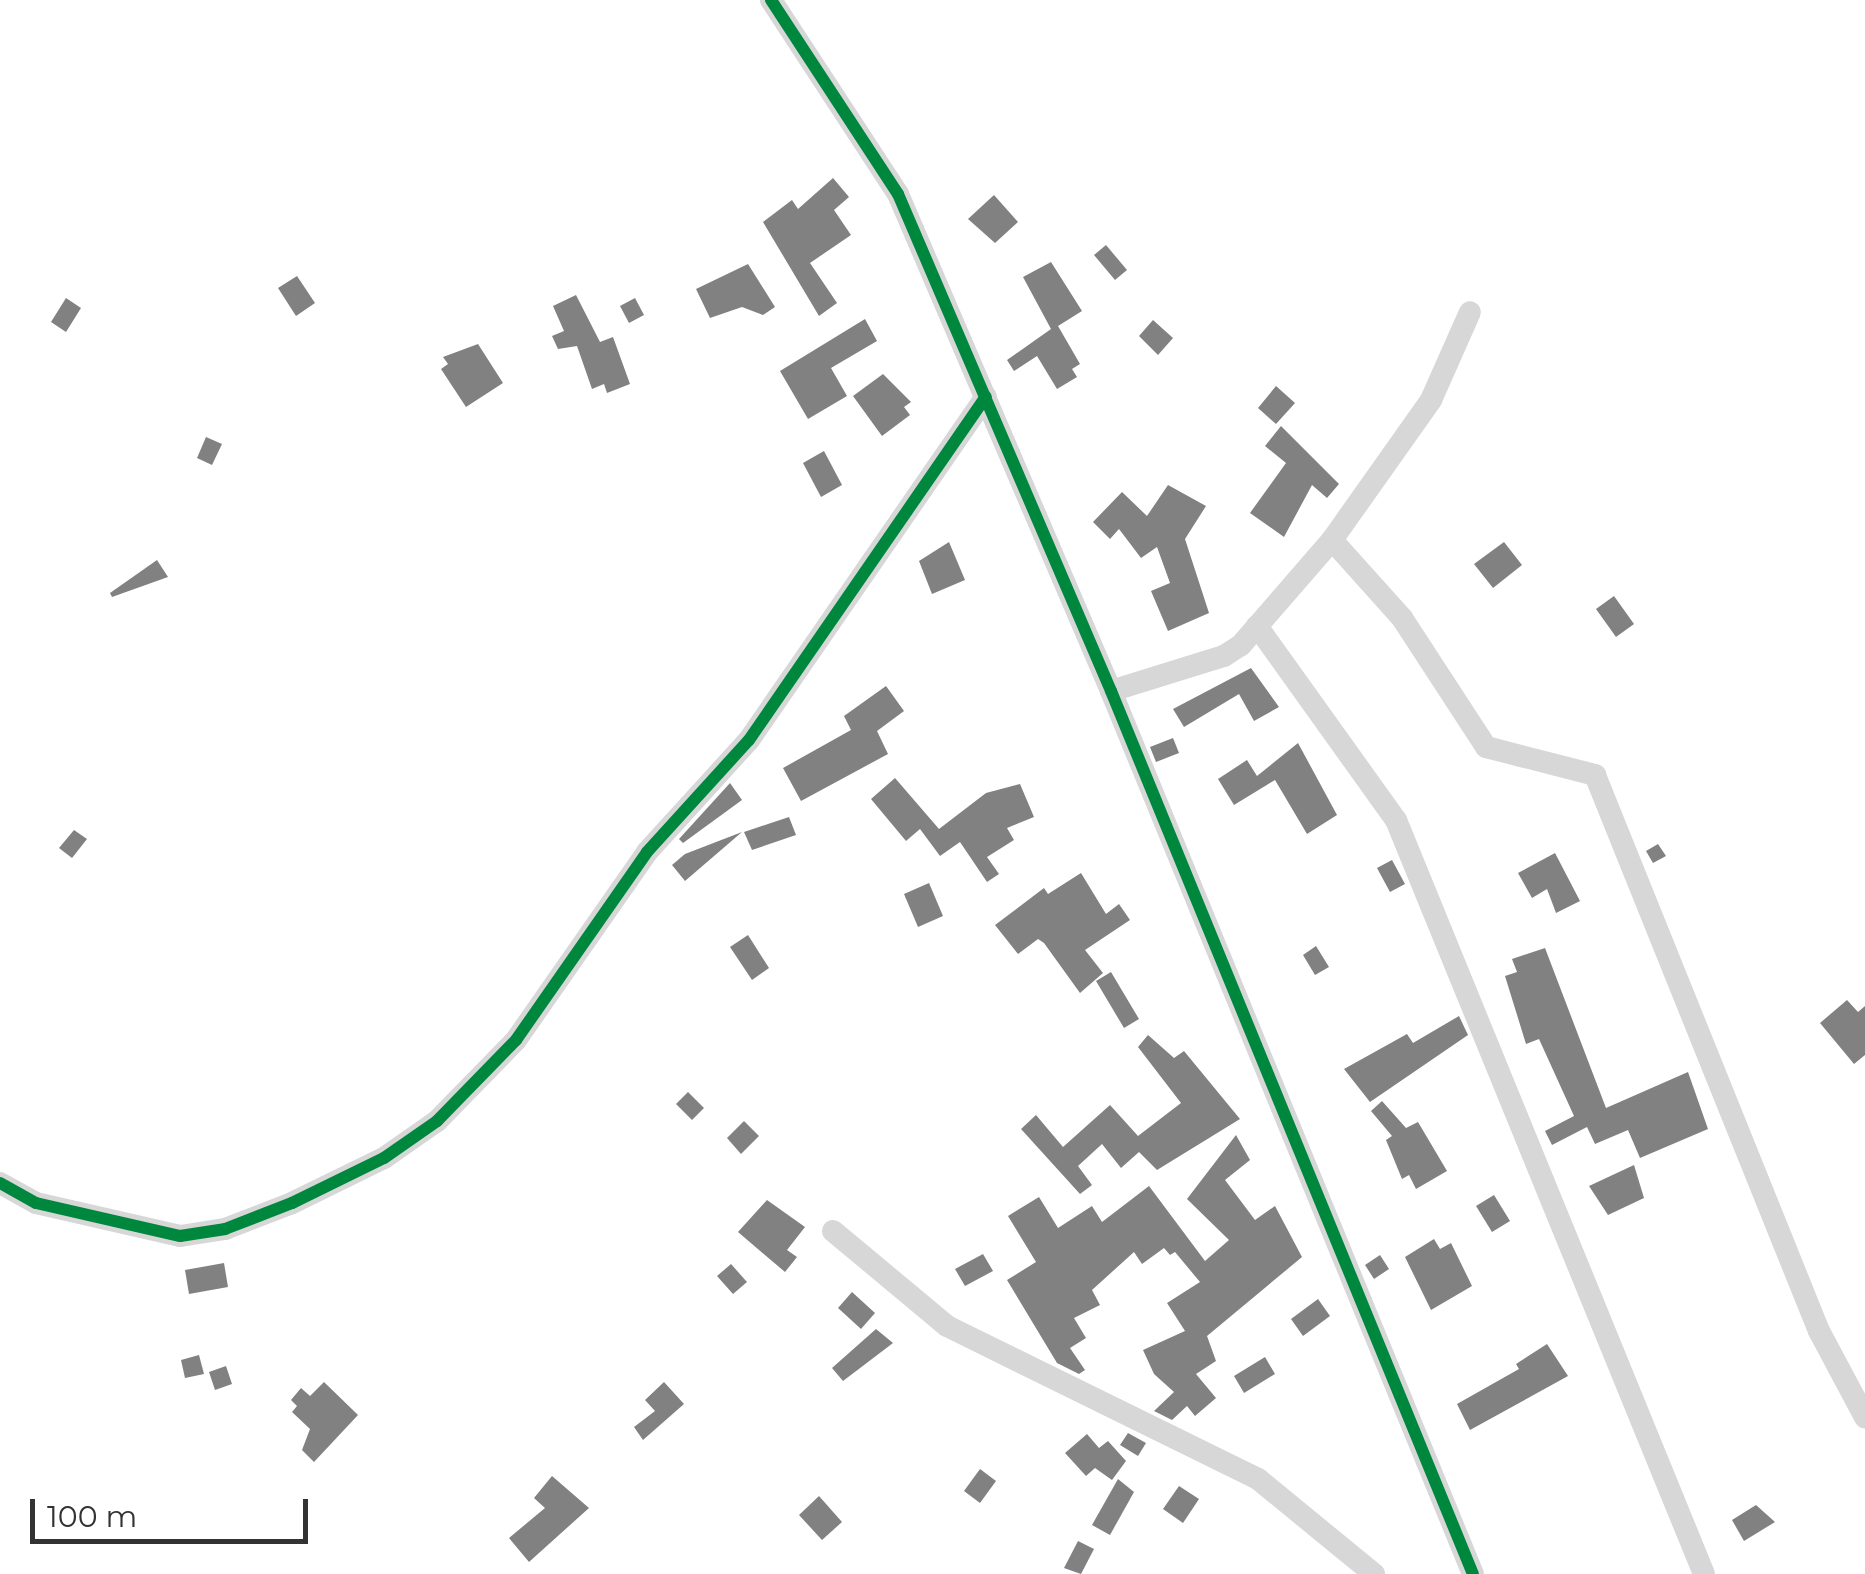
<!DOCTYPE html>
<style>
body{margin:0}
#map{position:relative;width:1865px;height:1574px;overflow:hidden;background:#fff;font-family:Montserrat,sans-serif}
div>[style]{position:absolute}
.building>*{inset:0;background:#818181}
.minor>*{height:22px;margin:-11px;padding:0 11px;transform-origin:11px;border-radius:11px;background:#d7d7d7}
.cycleway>*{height:12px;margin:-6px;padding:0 6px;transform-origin:6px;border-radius:6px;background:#00873e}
span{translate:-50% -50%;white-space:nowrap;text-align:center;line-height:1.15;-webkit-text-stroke:10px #fff;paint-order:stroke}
.scale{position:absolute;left:30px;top:1499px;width:278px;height:45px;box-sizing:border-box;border:5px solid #333;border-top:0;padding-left:12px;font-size:30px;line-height:35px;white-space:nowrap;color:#333;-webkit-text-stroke:8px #fff;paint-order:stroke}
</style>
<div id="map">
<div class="building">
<div style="clip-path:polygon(833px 178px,849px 197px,834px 210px,851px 235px,810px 263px,837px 303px,819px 316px,763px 222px,792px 200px,798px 209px)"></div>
<div style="clip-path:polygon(994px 195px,1018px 222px,995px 243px,968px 219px)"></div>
<div style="clip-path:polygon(1106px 245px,1127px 270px,1115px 280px,1094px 255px)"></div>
<div style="clip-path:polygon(1051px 262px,1082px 311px,1058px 326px,1080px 364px,1072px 369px,1077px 377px,1057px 389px,1037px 356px,1014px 371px,1007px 360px,1051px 329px,1023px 277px)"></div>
<div style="clip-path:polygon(748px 264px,775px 307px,763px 315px,742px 307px,710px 318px,696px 289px)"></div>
<div style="clip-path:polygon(297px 276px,315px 303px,296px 316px,278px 288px)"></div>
<div style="clip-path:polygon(576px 295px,600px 342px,613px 337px,630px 384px,607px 393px,604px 384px,592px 389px,577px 346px,558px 349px,552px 336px,564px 331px,553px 306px)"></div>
<div style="clip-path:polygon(66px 298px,81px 308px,66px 332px,51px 322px)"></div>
<div style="clip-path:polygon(635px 298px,644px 315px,629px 323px,620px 306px)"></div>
<div style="clip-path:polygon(865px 319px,877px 341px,831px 368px,847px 396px,808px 419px,780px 371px)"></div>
<div style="clip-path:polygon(1153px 320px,1173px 338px,1158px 355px,1139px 336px)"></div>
<div style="clip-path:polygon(478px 344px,503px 383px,466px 407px,441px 369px,448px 364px,443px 357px)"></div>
<div style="clip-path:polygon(883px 374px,911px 402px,904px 407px,910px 415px,882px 436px,853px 396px)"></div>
<div style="clip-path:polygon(1276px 386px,1295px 403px,1276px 424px,1258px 408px)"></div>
<div style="clip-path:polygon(1281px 426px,1339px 484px,1327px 498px,1312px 485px,1284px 537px,1250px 513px,1286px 463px,1265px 446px)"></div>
<div style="clip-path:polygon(206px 437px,222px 444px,212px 465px,197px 458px)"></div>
<div style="clip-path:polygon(824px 451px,842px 485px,821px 497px,803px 463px)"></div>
<div style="clip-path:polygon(1168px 485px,1206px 506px,1185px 539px,1209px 613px,1168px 631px,1151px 591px,1170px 583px,1157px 547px,1141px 558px,1119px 529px,1110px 539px,1093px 522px,1122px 492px,1147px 516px)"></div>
<div style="clip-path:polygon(949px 542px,965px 580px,932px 594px,919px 561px)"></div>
<div style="clip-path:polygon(1504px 542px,1522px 565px,1493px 588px,1474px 564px)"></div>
<div style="clip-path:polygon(157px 560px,168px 577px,112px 597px,110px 593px)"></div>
<div style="clip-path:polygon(1614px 596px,1634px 624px,1616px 637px,1596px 609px)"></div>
<div style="clip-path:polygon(1251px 668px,1279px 707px,1254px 721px,1239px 694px,1184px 727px,1173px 709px)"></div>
<div style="clip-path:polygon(886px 686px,904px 711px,877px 731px,888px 754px,801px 801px,783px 768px,851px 730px,844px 716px)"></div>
<div style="clip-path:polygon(1173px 738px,1179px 753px,1156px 762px,1150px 747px)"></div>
<div style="clip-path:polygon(1298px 743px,1337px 815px,1307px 834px,1275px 780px,1234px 805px,1218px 779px,1247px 760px,1257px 776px)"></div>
<div style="clip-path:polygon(895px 778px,939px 829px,986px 793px,1020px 784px,1034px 817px,1007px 828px,1014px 840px,987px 857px,999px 874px,987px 882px,960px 842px,940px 856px,920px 829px,906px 841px,871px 799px)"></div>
<div style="clip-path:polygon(730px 783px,742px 800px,683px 843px,679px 839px)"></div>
<div style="clip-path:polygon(789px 817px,796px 835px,752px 850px,744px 832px)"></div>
<div style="clip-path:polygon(74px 830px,87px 839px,72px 858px,59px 848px)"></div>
<div style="clip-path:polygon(742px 832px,685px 881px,672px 865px,685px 854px)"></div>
<div style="clip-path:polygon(1658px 844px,1666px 856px,1653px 863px,1646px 851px)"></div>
<div style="clip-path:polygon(1555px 853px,1580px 901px,1556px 913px,1547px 889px,1532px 898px,1518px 873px)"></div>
<div style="clip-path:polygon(1392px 860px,1405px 884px,1390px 892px,1377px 868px)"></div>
<div style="clip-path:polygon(1081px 873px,1106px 914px,1119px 904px,1130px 920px,1085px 950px,1103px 973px,1080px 993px,1044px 943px,1038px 939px,1018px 954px,995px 925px,1044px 888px,1048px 894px)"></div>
<div style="clip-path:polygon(929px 883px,943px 916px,918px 927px,904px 894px)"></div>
<div style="clip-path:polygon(748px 935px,769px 968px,752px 980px,730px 947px)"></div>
<div style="clip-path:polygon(1316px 946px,1329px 967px,1315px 975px,1303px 955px)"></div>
<div style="clip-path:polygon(1545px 948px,1606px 1108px,1688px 1072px,1708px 1129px,1640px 1158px,1628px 1130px,1595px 1144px,1587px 1127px,1552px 1145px,1545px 1131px,1574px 1116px,1539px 1039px,1526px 1044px,1505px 976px,1517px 972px,1512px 959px)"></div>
<div style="clip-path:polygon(1111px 972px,1139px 1019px,1124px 1028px,1096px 981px)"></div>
<div style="clip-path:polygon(1847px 1000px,1858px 1012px,1865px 1006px,1865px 1055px,1854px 1064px,1820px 1023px)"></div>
<div style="clip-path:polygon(1459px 1016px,1468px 1035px,1370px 1102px,1344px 1069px,1407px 1034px,1413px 1043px)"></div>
<div style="clip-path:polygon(1148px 1035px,1174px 1058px,1184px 1051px,1240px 1119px,1157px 1170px,1139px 1152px,1121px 1168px,1102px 1144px,1078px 1166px,1092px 1185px,1080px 1194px,1021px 1129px,1036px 1115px,1063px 1147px,1110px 1105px,1138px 1136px,1181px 1103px,1138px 1047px)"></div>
<div style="clip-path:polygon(688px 1092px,704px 1108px,692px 1120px,676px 1104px)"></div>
<div style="clip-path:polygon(1382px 1101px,1406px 1128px,1418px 1122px,1447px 1171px,1416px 1189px,1409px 1175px,1402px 1179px,1386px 1140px,1392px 1136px,1371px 1111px)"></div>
<div style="clip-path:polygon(744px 1121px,759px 1136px,741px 1154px,727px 1138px)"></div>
<div style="clip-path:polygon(1236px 1135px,1250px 1160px,1225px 1180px,1255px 1220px,1275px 1206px,1302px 1257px,1207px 1336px,1216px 1361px,1196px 1374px,1216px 1398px,1195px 1416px,1187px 1406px,1172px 1420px,1154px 1411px,1174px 1392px,1154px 1374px,1143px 1350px,1185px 1331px,1167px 1303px,1200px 1282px,1175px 1252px,1170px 1255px,1164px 1248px,1142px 1264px,1134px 1252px,1092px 1290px,1100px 1305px,1074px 1318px,1086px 1338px,1070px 1348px,1085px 1370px,1079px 1374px,1057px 1363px,1007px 1280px,1036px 1262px,1008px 1216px,1039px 1197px,1058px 1228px,1092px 1206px,1102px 1222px,1149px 1186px,1205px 1261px,1229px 1240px,1187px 1199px)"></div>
<div style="clip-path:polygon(1634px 1165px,1644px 1198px,1608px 1215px,1589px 1186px)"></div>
<div style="clip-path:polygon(1494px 1195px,1510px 1221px,1492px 1232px,1476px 1206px)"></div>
<div style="clip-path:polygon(767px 1200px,805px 1227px,787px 1250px,797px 1257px,785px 1272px,738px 1232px)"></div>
<div style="clip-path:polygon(1434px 1239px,1440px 1249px,1451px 1243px,1472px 1286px,1431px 1310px,1405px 1257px)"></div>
<div style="clip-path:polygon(983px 1254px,993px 1271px,965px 1286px,955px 1269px)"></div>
<div style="clip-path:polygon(1380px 1255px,1389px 1269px,1374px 1279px,1365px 1265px)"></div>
<div style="clip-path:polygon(224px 1263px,228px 1287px,189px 1294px,185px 1270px)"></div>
<div style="clip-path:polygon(731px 1264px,747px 1282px,733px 1294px,717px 1276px)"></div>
<div style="clip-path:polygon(852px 1292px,875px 1313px,861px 1329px,838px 1308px)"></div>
<div style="clip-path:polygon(1318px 1299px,1330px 1316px,1303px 1336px,1291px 1319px)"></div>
<div style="clip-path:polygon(876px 1329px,893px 1343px,843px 1381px,832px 1368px)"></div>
<div style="clip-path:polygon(1547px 1344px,1568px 1376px,1470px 1430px,1457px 1404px,1519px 1369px,1516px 1364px)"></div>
<div style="clip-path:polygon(199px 1355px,204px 1374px,185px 1378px,181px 1360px)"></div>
<div style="clip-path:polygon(1265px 1357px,1275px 1374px,1244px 1393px,1234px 1376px)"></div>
<div style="clip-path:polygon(226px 1366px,232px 1384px,215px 1390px,209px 1372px)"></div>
<div style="clip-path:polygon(324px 1382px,358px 1415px,314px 1462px,302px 1450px,310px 1429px,292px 1412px,297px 1406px,291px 1400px,301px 1388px,310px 1396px)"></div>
<div style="clip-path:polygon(664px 1382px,684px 1404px,643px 1440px,634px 1427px,655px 1411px,645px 1400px)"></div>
<div style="clip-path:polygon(1128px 1433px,1146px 1443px,1138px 1456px,1120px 1445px)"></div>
<div style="clip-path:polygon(1087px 1434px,1099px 1448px,1108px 1441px,1126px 1461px,1112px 1480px,1095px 1468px,1086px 1476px,1065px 1453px)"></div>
<div style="clip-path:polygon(980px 1469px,996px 1481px,980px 1503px,964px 1491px)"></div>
<div style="clip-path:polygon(552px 1476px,589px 1508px,529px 1562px,509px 1538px,545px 1508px,534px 1498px)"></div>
<div style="clip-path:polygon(1118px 1479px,1134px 1492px,1110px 1535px,1092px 1525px)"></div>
<div style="clip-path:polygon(1179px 1486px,1199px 1499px,1183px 1523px,1163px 1509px)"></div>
<div style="clip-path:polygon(819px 1496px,842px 1522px,822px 1540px,799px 1515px)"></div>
<div style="clip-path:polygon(1756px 1505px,1775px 1522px,1744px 1541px,1732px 1520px)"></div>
<div style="clip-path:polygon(1078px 1541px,1094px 1549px,1081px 1574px,1064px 1568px)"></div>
</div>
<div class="minor">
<div style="left:771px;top:0;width:232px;rotate:56.8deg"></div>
<div style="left:898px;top:194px;width:541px;rotate:66.8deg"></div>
<div style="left:1111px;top:691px;width:954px;rotate:67.71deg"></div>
<div style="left:1332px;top:540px;width:105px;rotate:48.1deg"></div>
<div style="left:1402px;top:618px;width:154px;rotate:56.9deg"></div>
<div style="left:1486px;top:747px;width:113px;rotate:14.4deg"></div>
<div style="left:1595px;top:775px;width:599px;rotate:68.06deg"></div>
<div style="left:1819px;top:1331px;width:98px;rotate:61.9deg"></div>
<div style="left:1257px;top:626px;width:239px;rotate:54.4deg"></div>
<div style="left:1396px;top:820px;width:814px;rotate:67.78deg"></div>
<div style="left:1111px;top:691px;width:118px;rotate:-17.2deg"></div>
<div style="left:1224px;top:656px;width:20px;rotate:-33deg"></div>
<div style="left:1241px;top:645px;width:139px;rotate:-49.1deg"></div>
<div style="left:1332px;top:540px;width:171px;rotate:-54.7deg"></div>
<div style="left:1431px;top:400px;width:96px;rotate:-66.1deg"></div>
<div style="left:0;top:1183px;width:41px;rotate:29.1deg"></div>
<div style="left:36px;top:1203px;width:148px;rotate:12.9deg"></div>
<div style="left:180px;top:1236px;width:46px;rotate:-8.8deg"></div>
<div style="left:225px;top:1229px;width:72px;rotate:-21.2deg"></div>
<div style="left:292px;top:1203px;width:102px;rotate:-26.1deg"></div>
<div style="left:384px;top:1158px;width:65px;rotate:-34.9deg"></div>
<div style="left:437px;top:1121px;width:113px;rotate:-45.7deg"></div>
<div style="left:516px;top:1040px;width:229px;rotate:-55.1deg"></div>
<div style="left:647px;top:852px;width:151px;rotate:-47.7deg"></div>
<div style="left:749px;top:740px;width:417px;rotate:-55.4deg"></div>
<div style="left:833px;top:1231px;width:148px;rotate:39.8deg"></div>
<div style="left:947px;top:1326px;width:347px;rotate:26.2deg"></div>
<div style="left:1258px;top:1479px;width:150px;rotate:39.3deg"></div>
</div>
<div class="cycleway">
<div style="left:771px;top:0;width:232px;rotate:56.8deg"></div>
<div style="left:898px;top:194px;width:541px;rotate:66.8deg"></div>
<div style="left:1111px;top:691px;width:954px;rotate:67.71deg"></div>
<div style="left:0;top:1183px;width:41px;rotate:29.1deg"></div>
<div style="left:36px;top:1203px;width:148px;rotate:12.9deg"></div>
<div style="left:180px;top:1236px;width:46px;rotate:-8.8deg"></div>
<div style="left:225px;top:1229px;width:72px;rotate:-21.2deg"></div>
<div style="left:292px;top:1203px;width:102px;rotate:-26.1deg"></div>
<div style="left:384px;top:1158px;width:65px;rotate:-34.9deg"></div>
<div style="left:437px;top:1121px;width:113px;rotate:-45.7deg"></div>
<div style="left:516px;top:1040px;width:229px;rotate:-55.1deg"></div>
<div style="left:647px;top:852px;width:151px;rotate:-47.7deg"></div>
<div style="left:749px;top:740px;width:417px;rotate:-55.4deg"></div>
</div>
<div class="scale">100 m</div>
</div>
